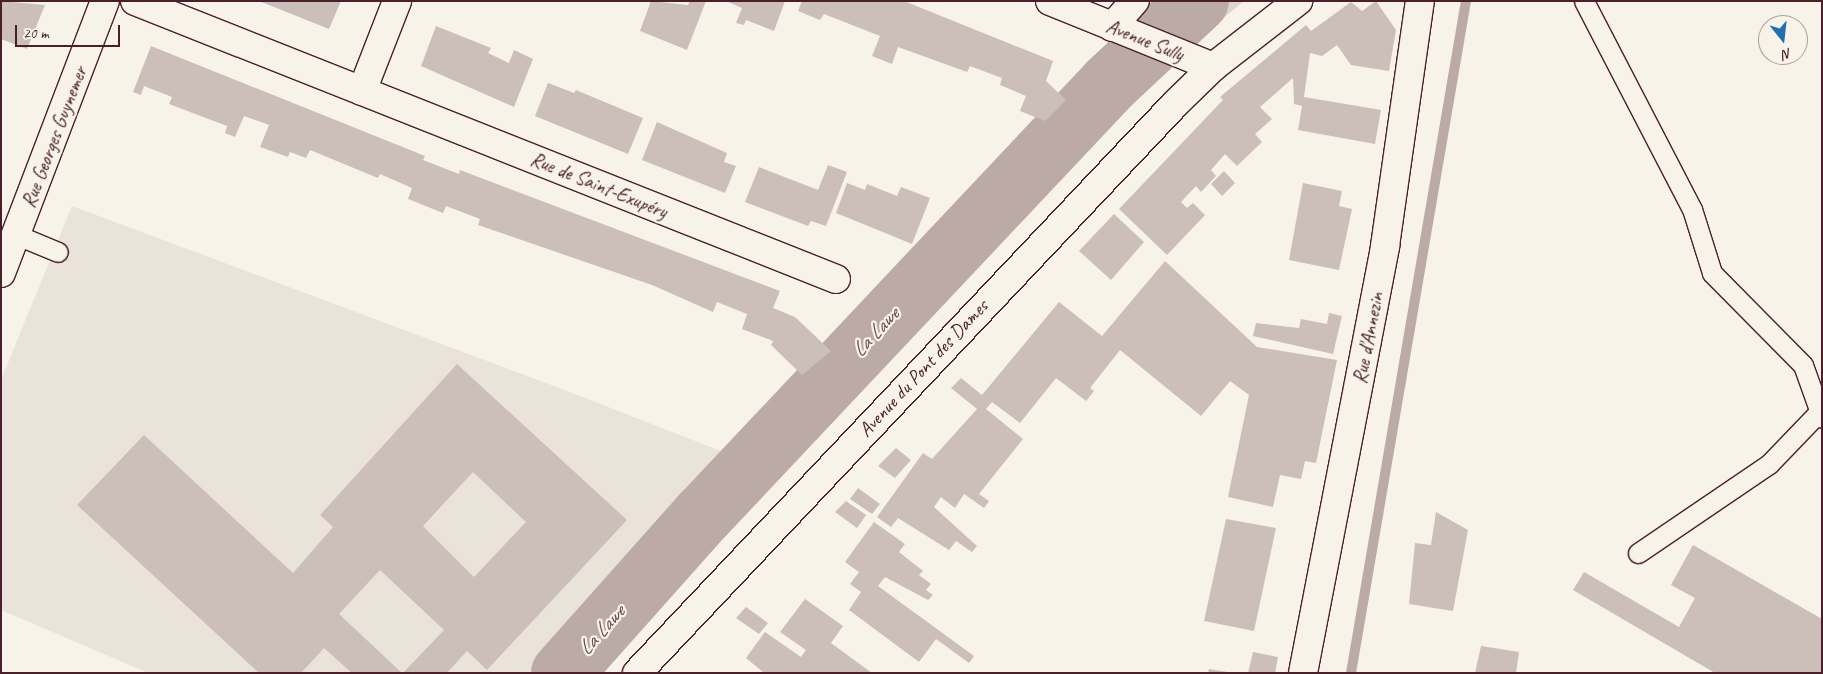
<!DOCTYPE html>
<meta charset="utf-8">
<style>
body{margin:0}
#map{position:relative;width:1823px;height:674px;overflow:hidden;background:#f7f3e8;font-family:Caveat,sans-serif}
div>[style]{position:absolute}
.built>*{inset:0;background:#eae3da}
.green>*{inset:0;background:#ded4cc}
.stream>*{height:10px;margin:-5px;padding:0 5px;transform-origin:5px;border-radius:5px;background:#bcaaa7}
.river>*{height:62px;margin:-31px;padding:0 31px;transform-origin:31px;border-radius:31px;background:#bcaaa7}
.building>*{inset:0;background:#ccbfb9}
.roads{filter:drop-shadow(1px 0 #4a1f2b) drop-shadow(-1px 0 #4a1f2b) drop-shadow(0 1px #4a1f2b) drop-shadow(0 -1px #4a1f2b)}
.service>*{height:19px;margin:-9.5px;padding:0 9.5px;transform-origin:9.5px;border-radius:9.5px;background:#f7f3e8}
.minor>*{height:28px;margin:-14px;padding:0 14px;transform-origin:14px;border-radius:14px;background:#f7f3e8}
.tertiary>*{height:28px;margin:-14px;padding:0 14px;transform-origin:14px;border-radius:14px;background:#f7f3e8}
span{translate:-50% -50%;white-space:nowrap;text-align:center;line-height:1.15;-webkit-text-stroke:4.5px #f7f3e8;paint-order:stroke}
.street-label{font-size:20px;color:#4a1f2b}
.water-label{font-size:21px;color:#6c4950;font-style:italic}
.frame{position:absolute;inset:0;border:2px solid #4a1f2b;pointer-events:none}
.north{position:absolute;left:1758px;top:15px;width:50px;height:50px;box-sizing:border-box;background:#f7f3e8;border:1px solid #b29e9c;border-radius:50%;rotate:164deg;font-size:14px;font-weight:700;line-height:20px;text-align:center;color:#4a1f2b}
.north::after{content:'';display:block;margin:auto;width:18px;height:22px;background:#1f6fb2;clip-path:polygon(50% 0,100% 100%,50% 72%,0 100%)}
.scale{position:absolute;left:15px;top:25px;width:105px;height:22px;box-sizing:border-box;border:2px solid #4a1f2b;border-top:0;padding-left:6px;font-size:15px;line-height:18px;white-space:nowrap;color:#4a1f2b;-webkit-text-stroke:4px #f7f3e8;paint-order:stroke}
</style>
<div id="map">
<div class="built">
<div style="clip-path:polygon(72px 206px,562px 389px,731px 455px,530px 673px,148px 673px,1px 610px,1px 380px)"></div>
</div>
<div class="green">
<div style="clip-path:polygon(1178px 1px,1244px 1px,1215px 25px)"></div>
</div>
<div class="stream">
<div style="left:1351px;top:673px;width:682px;rotate:-80.29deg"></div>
</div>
<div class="river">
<div style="left:562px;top:673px;width:212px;rotate:-48.3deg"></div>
<div style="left:703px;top:515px;width:594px;rotate:-46.71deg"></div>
<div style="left:1110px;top:83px;width:120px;rotate:-43deg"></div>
</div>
<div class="building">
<div style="clip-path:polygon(1px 1px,45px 5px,27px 49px,1px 39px)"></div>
<div style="clip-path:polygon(259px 1px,341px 1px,329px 29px)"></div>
<div style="clip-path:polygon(651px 1px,688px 5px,690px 1px,706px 1px,687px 50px,640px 31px)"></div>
<div style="clip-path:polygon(726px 1px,785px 1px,774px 31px,746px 20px,744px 25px,736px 23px,742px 8px)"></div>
<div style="clip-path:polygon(802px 1px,904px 1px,1053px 61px,1046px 81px,1066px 100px,1045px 121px,1020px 111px,1026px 96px,1000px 85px,1002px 78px,970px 66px,967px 72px,898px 47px,892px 64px,872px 56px,880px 36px,824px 14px,820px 20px,798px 11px)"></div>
<div style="clip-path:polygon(1376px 1px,1396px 30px,1389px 71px,1351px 65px,1337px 45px,1322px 56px,1310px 53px,1304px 97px,1381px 110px,1375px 144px,1298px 130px,1302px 106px,1294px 104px,1293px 78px,1260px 107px,1272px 119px,1255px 134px,1262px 142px,1237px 166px,1225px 154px,1211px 170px,1216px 176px,1201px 192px,1196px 186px,1181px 202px,1187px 208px,1193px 203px,1205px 215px,1167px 255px,1119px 209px,1223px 100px,1220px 97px,1306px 25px,1311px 31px,1351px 2px,1362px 11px)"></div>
<div style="clip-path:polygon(436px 26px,491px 48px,488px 53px,509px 63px,514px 50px,533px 59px,514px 107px,421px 66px)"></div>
<div style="clip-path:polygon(151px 46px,425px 156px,423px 160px,459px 174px,460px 170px,780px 291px,773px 308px,795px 317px,831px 351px,802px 375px,771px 345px,773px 341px,742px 329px,747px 314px,717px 302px,713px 312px,652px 285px,478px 225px,480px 219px,446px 206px,443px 213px,408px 199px,412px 188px,380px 174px,378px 178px,310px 150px,306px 158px,290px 152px,288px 157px,260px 147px,269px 125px,244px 116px,235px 137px,225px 133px,227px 126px,169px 104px,172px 97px,144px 86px,141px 95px,133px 92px)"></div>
<div style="clip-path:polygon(548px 83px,574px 93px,576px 90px,643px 118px,628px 154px,535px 116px)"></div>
<div style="clip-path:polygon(657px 122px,727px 153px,724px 162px,736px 166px,725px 193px,642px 160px)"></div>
<div style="clip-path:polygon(828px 165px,847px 172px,826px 226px,811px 221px,808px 226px,745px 202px,759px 167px,818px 190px)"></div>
<div style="clip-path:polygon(1224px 171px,1235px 183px,1222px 196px,1211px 184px)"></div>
<div style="clip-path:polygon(847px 183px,865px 190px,867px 184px,897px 196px,901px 187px,930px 198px,912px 244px,836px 213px)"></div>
<div style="clip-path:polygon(1303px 183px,1342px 191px,1339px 206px,1352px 209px,1339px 270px,1289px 260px)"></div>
<div style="clip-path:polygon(1114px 214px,1144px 242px,1111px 280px,1079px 251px)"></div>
<div style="clip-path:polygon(1165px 261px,1257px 347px,1337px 360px,1316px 463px,1305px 461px,1301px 479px,1280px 475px,1273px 507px,1228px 497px,1249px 395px,1230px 381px,1201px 416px,1120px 350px,1090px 388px,1094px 391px,1086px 401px,1056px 378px,1020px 423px,992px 402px,986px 409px,1023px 439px,979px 494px,989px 501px,984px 508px,964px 494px,955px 508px,941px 497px,934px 507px,977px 546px,972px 552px,956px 541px,949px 550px,898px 518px,891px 527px,877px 517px,923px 453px,932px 459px,977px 409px,951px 388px,961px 378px,982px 395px,1059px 302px,1102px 336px)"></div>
<div style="clip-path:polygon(1329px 313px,1342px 316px,1333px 354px,1253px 336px,1256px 323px,1299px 328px,1301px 319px,1327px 324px)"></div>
<div style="clip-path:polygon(evenodd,457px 364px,627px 520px,487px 670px,467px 651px,447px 673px,403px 673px,444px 630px,380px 570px,339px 614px,402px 673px,352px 673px,324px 648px,301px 673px,259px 673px,77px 505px,144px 435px,293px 573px,333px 527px,320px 515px,457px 364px,473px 472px,526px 522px,474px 577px,423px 526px,473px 472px)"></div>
<div style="clip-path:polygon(896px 448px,911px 460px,895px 478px,878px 466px)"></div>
<div style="clip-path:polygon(858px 488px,880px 504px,872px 514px,850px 499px)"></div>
<div style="clip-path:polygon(846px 501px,866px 515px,857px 528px,835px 512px)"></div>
<div style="clip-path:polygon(1436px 512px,1468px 530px,1453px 611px,1409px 604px,1415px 543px,1431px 545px)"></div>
<div style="clip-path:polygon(1226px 519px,1276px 528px,1254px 631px,1204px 621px)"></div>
<div style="clip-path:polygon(874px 522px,905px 544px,899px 552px,923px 571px,919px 575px,931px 584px,926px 590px,933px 595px,928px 600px,885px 577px,878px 586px,974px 656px,969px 663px,936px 639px,919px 662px,849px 610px,861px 592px,850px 584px,859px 572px,845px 562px)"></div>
<div style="clip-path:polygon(1693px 545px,1822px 619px,1822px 673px,1715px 673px,1573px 590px,1584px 572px,1679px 627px,1695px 598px,1671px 585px)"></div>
<div style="clip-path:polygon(805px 599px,843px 626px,831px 643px,872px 673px,764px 673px,746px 658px,765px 632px,801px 657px,806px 650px,780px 632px)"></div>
<div style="clip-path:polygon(746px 607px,768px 623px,759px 634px,736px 618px)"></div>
<div style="clip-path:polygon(1481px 646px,1519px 652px,1516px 673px,1475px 673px)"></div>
<div style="clip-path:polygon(1253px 652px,1278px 657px,1275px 673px,1248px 673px)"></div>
<div style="clip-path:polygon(1209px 669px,1227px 672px,1227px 673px,1208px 673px)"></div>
</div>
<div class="roads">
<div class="service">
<div style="left:1584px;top:1px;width:234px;rotate:62.6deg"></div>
<div style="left:1692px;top:209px;width:67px;rotate:72.6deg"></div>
<div style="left:1712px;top:273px;width:129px;rotate:45.3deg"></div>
<div style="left:1803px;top:365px;width:56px;rotate:70.3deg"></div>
<div style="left:17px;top:235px;width:44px;rotate:22.5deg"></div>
<div style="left:1638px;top:553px;width:158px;rotate:-34.2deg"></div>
<div style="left:1769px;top:464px;width:76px;rotate:-46.1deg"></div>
</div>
<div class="minor">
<div style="left:135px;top:1px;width:754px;rotate:21.63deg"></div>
<div style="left:1112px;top:27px;width:35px;rotate:-49deg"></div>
<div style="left:362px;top:91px;width:97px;rotate:-68.7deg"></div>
<div style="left:1px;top:273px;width:291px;rotate:-69.1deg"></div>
<div style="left:1303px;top:673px;width:435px;rotate:-79.1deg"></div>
<div style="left:1385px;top:246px;width:247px;rotate:-81.9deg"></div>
</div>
<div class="tertiary">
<div style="left:1050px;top:1px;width:176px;rotate:22deg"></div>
<div style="left:637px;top:673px;width:783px;rotate:-46.6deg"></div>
<div style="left:1175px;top:104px;width:53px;rotate:-44.2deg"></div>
<div style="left:1213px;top:67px;width:108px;rotate:-37.8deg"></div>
</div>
</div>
<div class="street-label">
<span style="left:1145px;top:40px;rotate:22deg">Avenue Sully</span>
<span style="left:54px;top:137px;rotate:-69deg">Rue Georges Guynemer</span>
<span style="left:599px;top:185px;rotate:22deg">Rue de Saint-Exupéry</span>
<span style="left:1368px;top:338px;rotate:-79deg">Rue d'Annezin</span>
<span style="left:923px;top:368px;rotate:-47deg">Avenue du Pont des Dames</span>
</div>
<div class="water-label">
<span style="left:875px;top:332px;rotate:-47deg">La Lawe</span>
<span style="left:601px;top:630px;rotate:-48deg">La Lawe</span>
</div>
<div class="frame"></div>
<div class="north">N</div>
<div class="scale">20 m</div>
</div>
